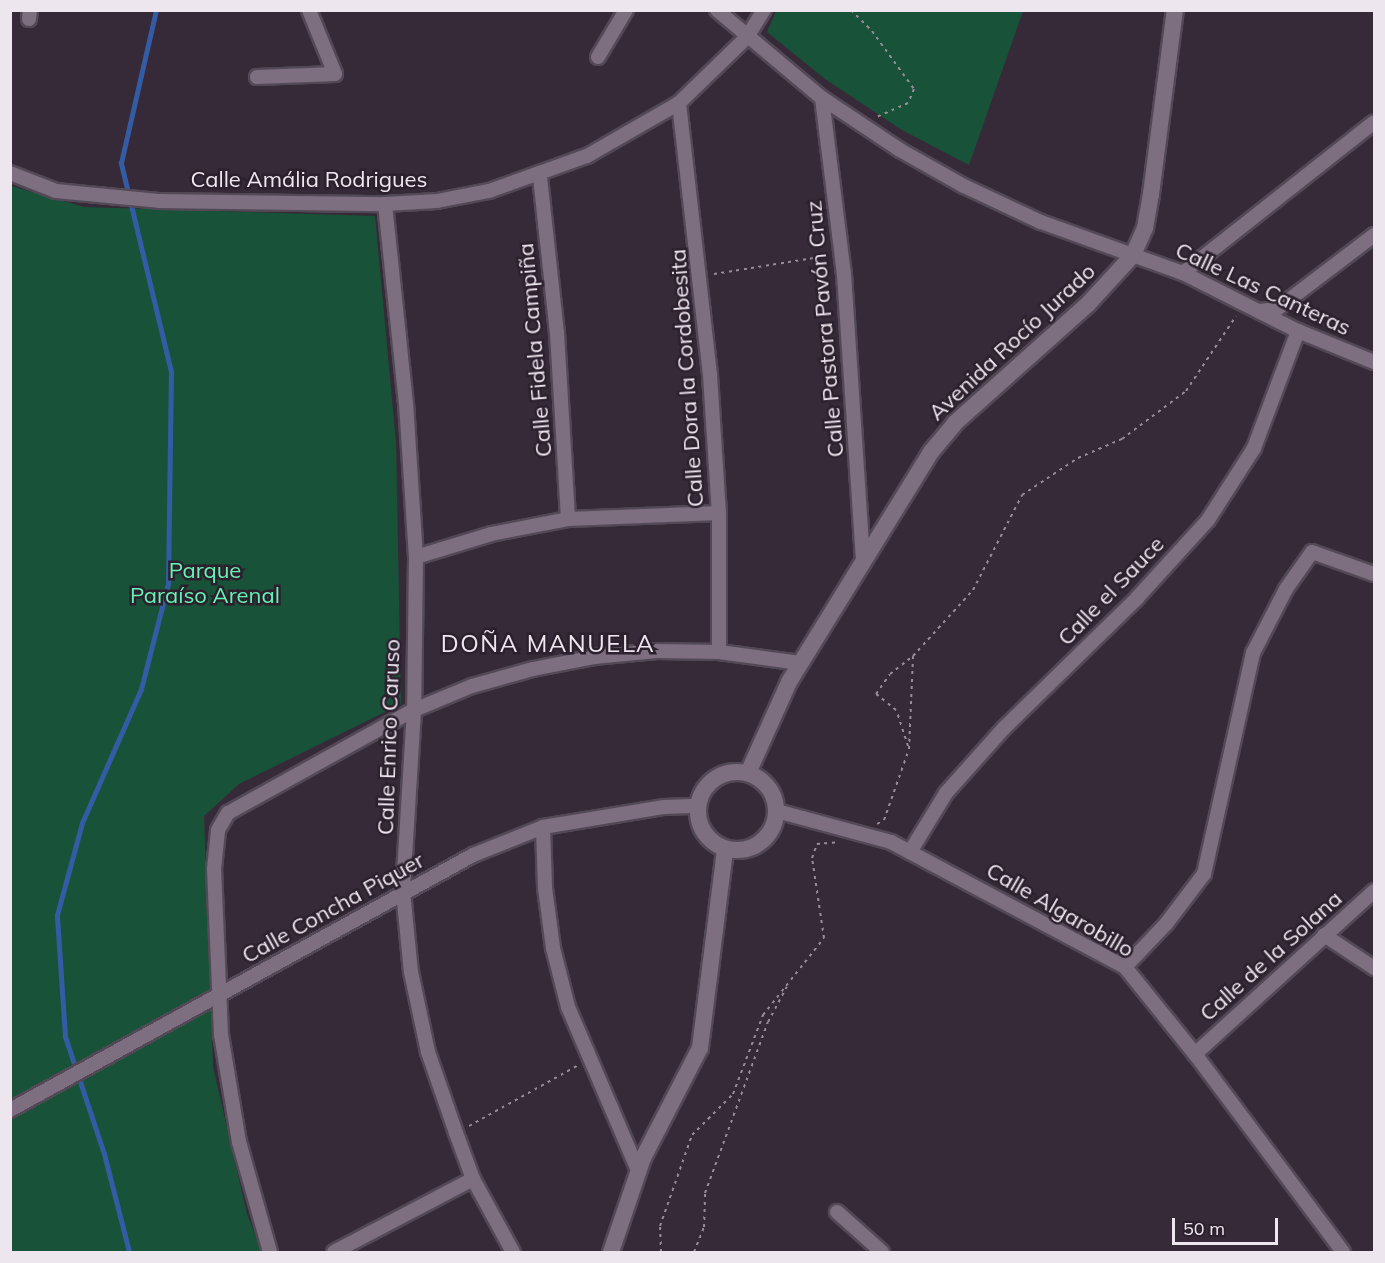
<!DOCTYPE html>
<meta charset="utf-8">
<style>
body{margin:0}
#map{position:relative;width:1385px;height:1263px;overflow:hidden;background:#362a38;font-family:Mulish,sans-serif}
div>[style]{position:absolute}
.green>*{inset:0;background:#185339}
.stream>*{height:4.5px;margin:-2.25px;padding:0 2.25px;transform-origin:2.25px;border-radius:2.25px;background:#345ca4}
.path>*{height:2px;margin-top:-1px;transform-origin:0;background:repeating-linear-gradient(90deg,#978d98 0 3px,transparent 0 7.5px)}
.roads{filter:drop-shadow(2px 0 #534956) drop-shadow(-2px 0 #534956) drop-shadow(0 2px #534956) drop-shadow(0 -2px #534956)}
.minor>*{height:14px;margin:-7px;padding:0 7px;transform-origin:7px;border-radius:7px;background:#7d6f7f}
.tertiary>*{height:16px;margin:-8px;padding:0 8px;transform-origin:8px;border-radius:8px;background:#7d6f7f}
.tertiary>.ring{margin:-8px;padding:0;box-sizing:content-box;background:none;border:16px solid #7d6f7f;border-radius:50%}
span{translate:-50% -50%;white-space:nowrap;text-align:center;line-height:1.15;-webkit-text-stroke:5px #2c202e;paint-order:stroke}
.street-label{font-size:22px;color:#eee6ef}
.park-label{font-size:22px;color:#64f4b3}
.neighbourhood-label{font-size:24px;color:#eee6ef;letter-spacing:1.5px}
.frame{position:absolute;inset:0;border:12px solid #eee6ef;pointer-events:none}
.scale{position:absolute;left:1172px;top:1218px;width:106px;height:27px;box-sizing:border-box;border:3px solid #eee6ef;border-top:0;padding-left:8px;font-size:18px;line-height:21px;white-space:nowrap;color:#eee6ef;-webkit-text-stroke:4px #2c202e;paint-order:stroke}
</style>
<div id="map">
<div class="green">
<div style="clip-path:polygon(776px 11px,1023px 11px,969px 165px,902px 130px,825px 79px,767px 32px)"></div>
<div style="clip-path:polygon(11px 186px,84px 207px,375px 216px,396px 443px,401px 704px,239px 784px,204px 816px,213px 1067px,247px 1214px,262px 1252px,11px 1252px)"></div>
</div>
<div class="stream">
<div style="left:129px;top:1252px;width:101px;rotate:-104.3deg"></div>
<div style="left:104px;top:1154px;width:123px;rotate:-108.4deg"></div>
<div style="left:65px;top:1037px;width:122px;rotate:-93.8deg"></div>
<div style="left:57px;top:915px;width:95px;rotate:-74.8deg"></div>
<div style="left:82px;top:823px;width:146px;rotate:-66.2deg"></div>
<div style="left:141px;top:689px;width:108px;rotate:-75.6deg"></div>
<div style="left:168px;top:584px;width:212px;rotate:-89.2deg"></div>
<div style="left:171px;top:372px;width:215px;rotate:-103.5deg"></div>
<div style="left:121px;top:163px;width:157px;rotate:-77.1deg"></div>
</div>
<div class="path">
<div style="left:851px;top:10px;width:30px;rotate:45deg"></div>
<div style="left:872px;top:31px;width:72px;rotate:54.1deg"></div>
<div style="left:914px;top:89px;width:15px;rotate:113deg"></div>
<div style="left:908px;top:103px;width:34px;rotate:156deg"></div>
<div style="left:714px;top:274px;width:114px;rotate:-9.1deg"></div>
<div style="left:908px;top:746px;width:38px;rotate:-108deg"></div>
<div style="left:896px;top:710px;width:26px;rotate:-141deg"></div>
<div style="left:876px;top:694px;width:24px;rotate:-55deg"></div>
<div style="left:890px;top:674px;width:29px;rotate:-38deg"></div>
<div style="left:877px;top:824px;width:8px;rotate:-30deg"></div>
<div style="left:884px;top:820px;width:75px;rotate:-70.6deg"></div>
<div style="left:909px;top:749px;width:93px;rotate:-87.5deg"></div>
<div style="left:913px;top:656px;width:89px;rotate:-47.7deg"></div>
<div style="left:973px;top:590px;width:107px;rotate:-62.7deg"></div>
<div style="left:1022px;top:495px;width:67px;rotate:-33.5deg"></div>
<div style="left:1078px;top:458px;width:48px;rotate:-23.4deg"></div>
<div style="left:1122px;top:439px;width:80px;rotate:-36.9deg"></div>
<div style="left:1186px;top:391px;width:90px;rotate:-56.3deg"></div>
<div style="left:469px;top:1126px;width:124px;rotate:-29.1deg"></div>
<div style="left:661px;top:1252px;width:26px;rotate:-92deg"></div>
<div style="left:660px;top:1226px;width:96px;rotate:-70.6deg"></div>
<div style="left:692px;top:1135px;width:58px;rotate:-45deg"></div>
<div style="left:733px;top:1094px;width:85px;rotate:-69.2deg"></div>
<div style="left:763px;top:1015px;width:98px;rotate:-51.6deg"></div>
<div style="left:824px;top:938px;width:81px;rotate:-98.5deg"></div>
<div style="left:812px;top:858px;width:15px;rotate:-70deg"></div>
<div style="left:817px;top:844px;width:21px;rotate:-5deg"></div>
<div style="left:694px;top:1252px;width:27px;rotate:-68deg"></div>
<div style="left:704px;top:1227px;width:34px;rotate:-88deg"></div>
<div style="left:705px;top:1193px;width:182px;rotate:-69.8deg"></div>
<div style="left:768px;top:1022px;width:40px;rotate:-62deg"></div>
</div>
<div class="roads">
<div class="minor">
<div style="left:717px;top:10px;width:137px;rotate:40deg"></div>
<div style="left:822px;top:98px;width:94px;rotate:33.7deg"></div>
<div style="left:900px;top:150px;width:73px;rotate:29.4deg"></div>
<div style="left:964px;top:186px;width:85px;rotate:25.1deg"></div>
<div style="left:1041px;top:222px;width:151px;rotate:19.8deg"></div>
<div style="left:1183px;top:273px;width:129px;rotate:26.8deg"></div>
<div style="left:1298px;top:331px;width:82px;rotate:22.2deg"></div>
<div style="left:29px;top:19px;width:9px;rotate:-84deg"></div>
<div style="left:598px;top:57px;width:55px;rotate:-59.2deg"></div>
<div style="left:257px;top:77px;width:78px;rotate:-2.2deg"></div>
<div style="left:335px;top:74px;width:69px;rotate:-112.1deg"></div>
<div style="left:822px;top:98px;width:177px;rotate:82.9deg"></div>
<div style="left:844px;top:274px;width:284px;rotate:86.2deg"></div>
<div style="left:679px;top:103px;width:274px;rotate:83.5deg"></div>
<div style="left:710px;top:375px;width:138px;rotate:86.3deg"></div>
<div style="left:719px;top:513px;width:139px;rotate:90deg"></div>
<div style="left:10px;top:173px;width:49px;rotate:21.4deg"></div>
<div style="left:56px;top:191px;width:103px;rotate:5.5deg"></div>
<div style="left:159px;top:201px;width:226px;rotate:0.8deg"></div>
<div style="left:385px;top:204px;width:52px;rotate:-3.3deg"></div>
<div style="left:437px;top:201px;width:53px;rotate:-10.9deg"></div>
<div style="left:489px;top:191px;width:104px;rotate:-19.7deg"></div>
<div style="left:587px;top:156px;width:106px;rotate:-29.9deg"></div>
<div style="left:679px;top:103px;width:95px;rotate:-44.1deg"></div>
<div style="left:747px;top:37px;width:32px;rotate:-58deg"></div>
<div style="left:540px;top:177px;width:157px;rotate:83.8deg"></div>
<div style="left:557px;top:333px;width:186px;rotate:86.6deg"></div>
<div style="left:385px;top:204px;width:200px;rotate:84deg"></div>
<div style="left:406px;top:403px;width:154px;rotate:86.3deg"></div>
<div style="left:416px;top:557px;width:153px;rotate:90.7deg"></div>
<div style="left:414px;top:710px;width:181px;rotate:93.5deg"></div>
<div style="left:403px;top:891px;width:81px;rotate:84.4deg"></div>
<div style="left:411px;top:972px;width:82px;rotate:78deg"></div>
<div style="left:428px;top:1052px;width:86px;rotate:70.9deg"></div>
<div style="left:456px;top:1133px;width:49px;rotate:69.7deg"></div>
<div style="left:473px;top:1179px;width:83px;rotate:61.3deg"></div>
<div style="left:1183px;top:273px;width:243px;rotate:-38.3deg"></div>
<div style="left:1260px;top:311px;width:17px;rotate:-7deg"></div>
<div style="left:1277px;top:309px;width:122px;rotate:-37.3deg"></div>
<div style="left:416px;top:557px;width:78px;rotate:-17deg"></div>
<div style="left:491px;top:534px;width:78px;rotate:-11deg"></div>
<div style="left:568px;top:519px;width:151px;rotate:-2.3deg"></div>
<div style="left:777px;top:811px;width:118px;rotate:15.2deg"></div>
<div style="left:891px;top:842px;width:265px;rotate:28.1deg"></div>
<div style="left:1125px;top:967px;width:112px;rotate:51.2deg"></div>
<div style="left:1195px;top:1054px;width:247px;rotate:53.2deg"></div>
<div style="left:543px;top:827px;width:61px;rotate:88.1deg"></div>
<div style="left:545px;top:888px;width:61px;rotate:82.4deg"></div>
<div style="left:553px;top:948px;width:61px;rotate:75.7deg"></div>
<div style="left:568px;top:1007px;width:177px;rotate:66.8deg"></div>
<div style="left:910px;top:852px;width:69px;rotate:-58.6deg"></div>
<div style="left:946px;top:793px;width:87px;rotate:-48.3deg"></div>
<div style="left:1004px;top:728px;width:186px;rotate:-44.3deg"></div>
<div style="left:1137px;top:598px;width:105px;rotate:-47.7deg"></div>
<div style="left:1208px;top:520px;width:85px;rotate:-57.4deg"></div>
<div style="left:1254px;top:448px;width:125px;rotate:-69.4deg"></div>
<div style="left:1324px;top:935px;width:60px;rotate:33.4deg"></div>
<div style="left:1125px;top:967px;width:59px;rotate:-46.4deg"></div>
<div style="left:1166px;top:924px;width:63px;rotate:-52.8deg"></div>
<div style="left:1204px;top:874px;width:226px;rotate:-77.5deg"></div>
<div style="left:1253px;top:653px;width:72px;rotate:-62.7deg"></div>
<div style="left:1286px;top:589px;width:45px;rotate:-54.9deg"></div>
<div style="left:1312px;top:552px;width:66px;rotate:19.5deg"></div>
<div style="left:1195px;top:1054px;width:242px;rotate:-42.3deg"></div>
<div style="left:10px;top:1110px;width:529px;rotate:-28.84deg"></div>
<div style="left:473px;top:855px;width:75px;rotate:-21.8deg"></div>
<div style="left:543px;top:827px;width:123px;rotate:-9.4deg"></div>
<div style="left:664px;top:807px;width:34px;rotate:-2deg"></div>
<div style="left:837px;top:1212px;width:60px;rotate:41.6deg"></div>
<div style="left:270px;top:1252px;width:114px;rotate:-105.7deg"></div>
<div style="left:239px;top:1142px;width:109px;rotate:-99.5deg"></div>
<div style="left:221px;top:1035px;width:166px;rotate:-92.4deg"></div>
<div style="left:214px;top:869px;width:39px;rotate:-84deg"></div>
<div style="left:218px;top:830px;width:20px;rotate:-60deg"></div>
<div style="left:228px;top:813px;width:213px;rotate:-29deg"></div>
<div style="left:414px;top:710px;width:63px;rotate:-22.5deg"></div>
<div style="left:472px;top:686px;width:63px;rotate:-15.6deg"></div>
<div style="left:533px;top:669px;width:62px;rotate:-11.1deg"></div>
<div style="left:594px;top:657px;width:63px;rotate:-5.4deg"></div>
<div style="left:657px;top:651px;width:62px;rotate:0.9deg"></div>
<div style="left:719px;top:652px;width:82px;rotate:7.7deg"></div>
<div style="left:334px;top:1252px;width:157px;rotate:-27.7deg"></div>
</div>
<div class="tertiary">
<div class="ring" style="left:698px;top:772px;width:62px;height:62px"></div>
<div style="left:748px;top:773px;width:100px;rotate:-65.7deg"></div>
<div style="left:789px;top:682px;width:270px;rotate:-58.3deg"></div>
<div style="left:931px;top:452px;width:38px;rotate:-50deg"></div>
<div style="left:955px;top:423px;width:178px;rotate:-41.8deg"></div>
<div style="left:1088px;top:304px;width:67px;rotate:-47.4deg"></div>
<div style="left:1133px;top:255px;width:30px;rotate:-66deg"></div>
<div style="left:1145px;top:228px;width:35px;rotate:-80deg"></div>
<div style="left:1151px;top:194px;width:186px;rotate:-82.6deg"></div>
<div style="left:611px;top:1252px;width:99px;rotate:-71.2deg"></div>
<div style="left:643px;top:1158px;width:124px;rotate:-62.6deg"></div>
<div style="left:700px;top:1048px;width:201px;rotate:-82.8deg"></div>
</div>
</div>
<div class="street-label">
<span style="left:309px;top:180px">Calle Amália Rodrigues</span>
<span style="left:1263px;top:289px;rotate:25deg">Calle Las Canteras</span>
<span style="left:825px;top:329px;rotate:-95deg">Calle Pastora Pavón Cruz</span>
<span style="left:1012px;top:342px;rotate:-43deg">Avenida Rocío Jurado</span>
<span style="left:535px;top:350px;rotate:-95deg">Calle Fidela Campiña</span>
<span style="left:687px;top:378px;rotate:-94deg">Calle Dora la Cordobesita</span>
<span style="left:1111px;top:591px;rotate:-46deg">Calle el Sauce</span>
<span style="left:389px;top:737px;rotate:-88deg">Calle Enrico Caruso</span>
<span style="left:333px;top:908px;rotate:-29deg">Calle Concha Piquer</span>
<span style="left:1060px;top:910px;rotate:30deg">Calle Algarobillo</span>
<span style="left:1271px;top:956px;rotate:-42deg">Calle de la Solana</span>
</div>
<div class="park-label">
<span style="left:205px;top:583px">Parque<br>Paraíso Arenal</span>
</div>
<div class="neighbourhood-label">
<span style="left:548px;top:644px">DOÑA MANUELA</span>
</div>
<div class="frame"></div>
<div class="scale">50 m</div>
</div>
